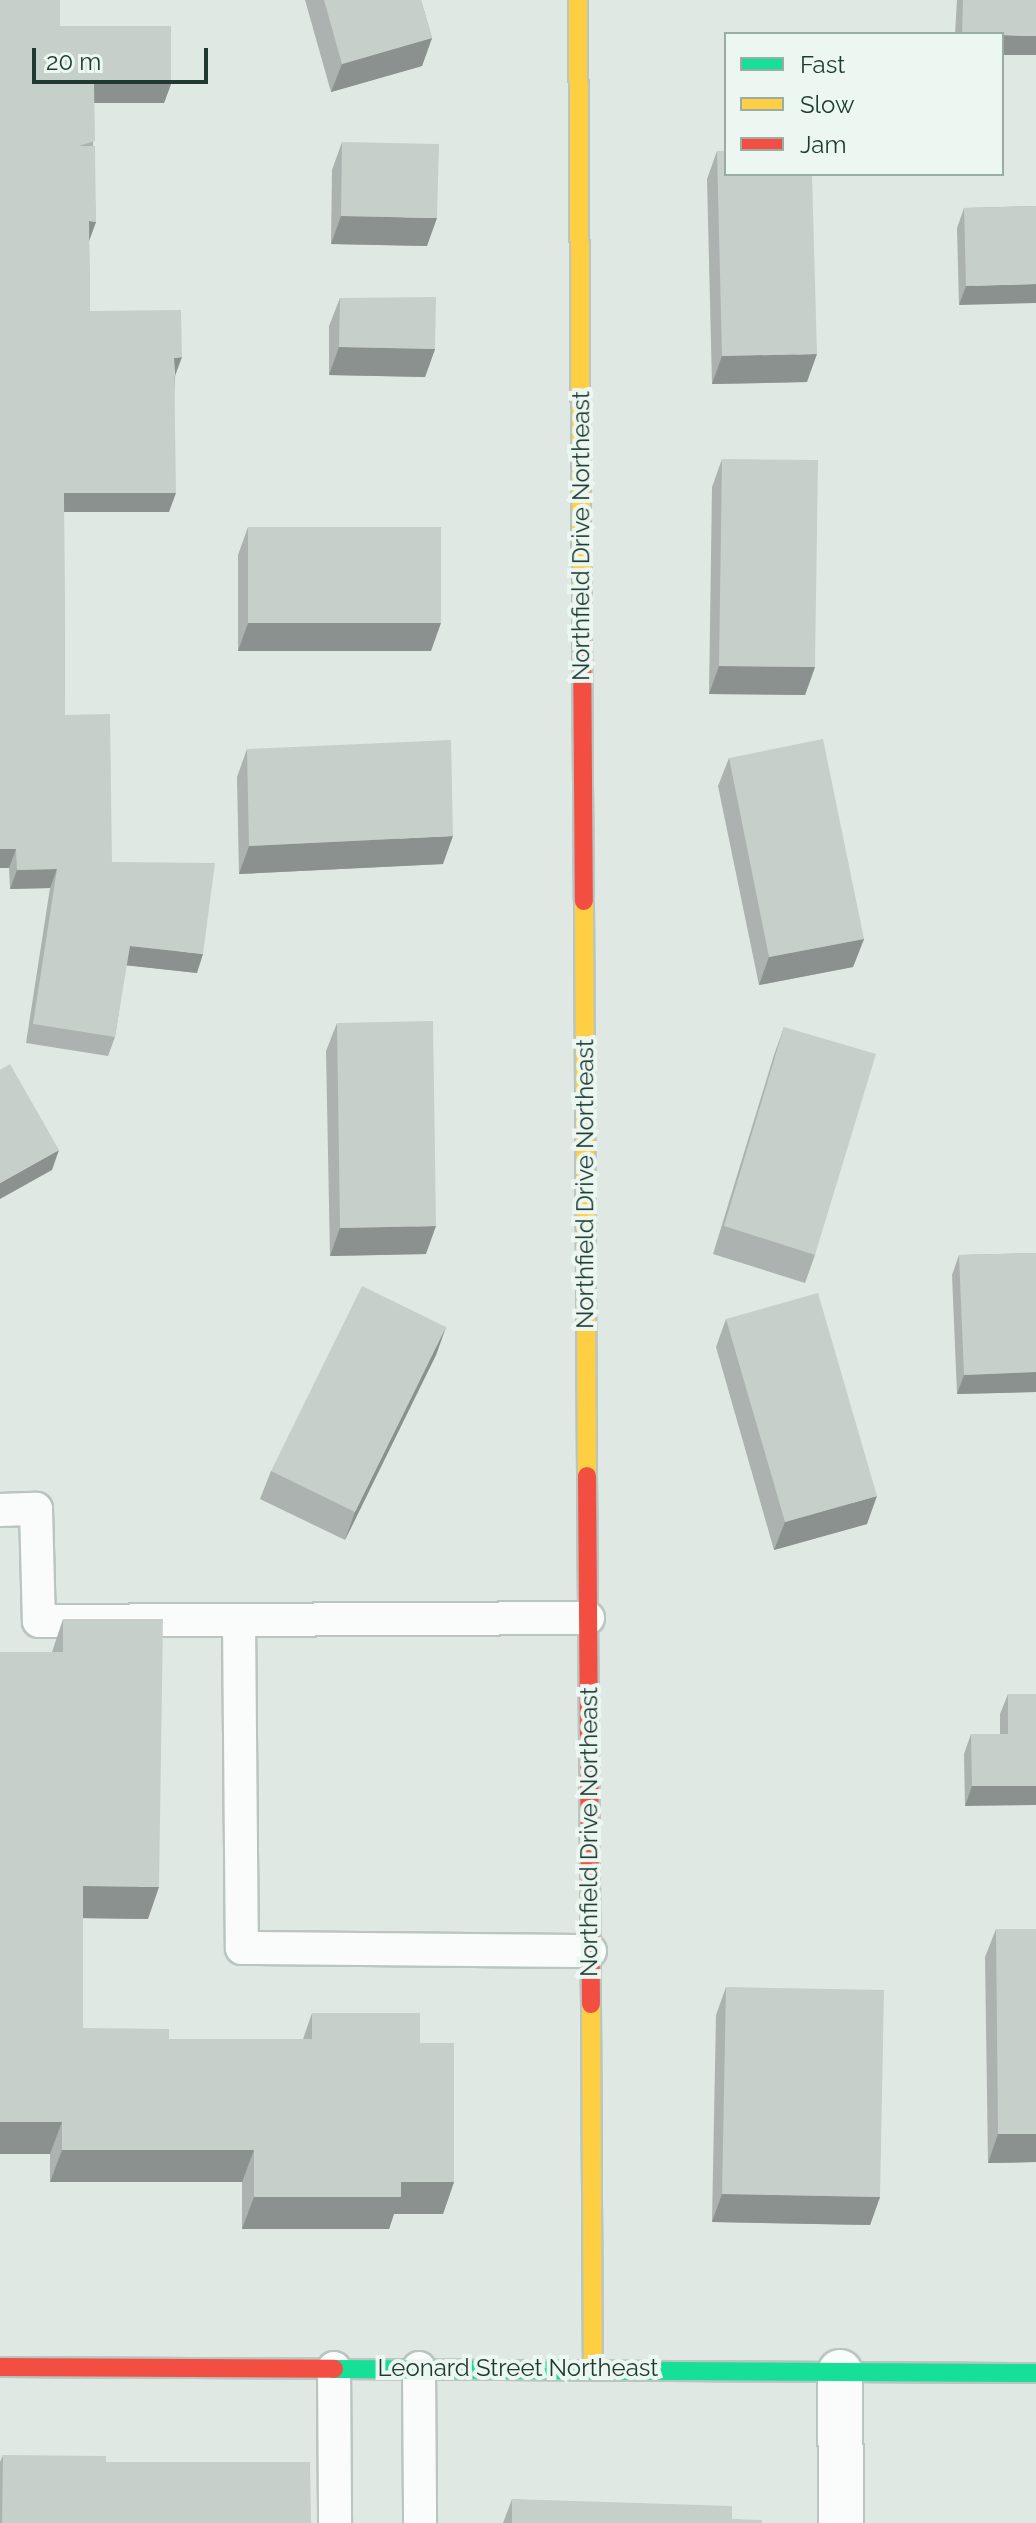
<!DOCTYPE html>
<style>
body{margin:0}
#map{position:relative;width:1036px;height:2523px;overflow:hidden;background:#e0e8e4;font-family:Raleway,sans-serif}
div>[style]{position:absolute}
.roads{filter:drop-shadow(2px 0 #b9c5c0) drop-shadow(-2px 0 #b9c5c0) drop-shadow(0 2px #b9c5c0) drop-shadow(0 -2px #b9c5c0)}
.lane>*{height:32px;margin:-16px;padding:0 16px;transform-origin:16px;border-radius:16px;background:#fafcfb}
.street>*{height:44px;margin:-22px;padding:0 22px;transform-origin:22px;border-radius:22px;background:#fafcfb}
.fast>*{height:18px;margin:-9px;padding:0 9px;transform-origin:9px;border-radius:9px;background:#16e098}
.slow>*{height:18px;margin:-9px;padding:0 9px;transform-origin:9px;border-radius:9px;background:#ffcf43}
.jam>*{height:18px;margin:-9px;padding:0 9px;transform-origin:9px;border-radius:9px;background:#f24e42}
.wall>*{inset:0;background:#abb2af}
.shaded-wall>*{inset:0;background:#8b918e}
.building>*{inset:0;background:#c7cfcb}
span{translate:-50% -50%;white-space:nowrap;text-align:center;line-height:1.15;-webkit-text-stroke:8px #edf7f2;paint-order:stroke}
.street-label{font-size:24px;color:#1d3b33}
.legend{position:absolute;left:724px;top:32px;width:280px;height:144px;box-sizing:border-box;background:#edf7f2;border:2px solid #9aaca6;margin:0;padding:10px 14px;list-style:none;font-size:24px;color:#1d3b33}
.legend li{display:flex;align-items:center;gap:16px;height:40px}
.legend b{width:40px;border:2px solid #9aaca6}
.scale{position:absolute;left:32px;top:48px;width:176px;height:36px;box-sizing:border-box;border:4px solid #1d3b33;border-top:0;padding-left:10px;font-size:24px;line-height:28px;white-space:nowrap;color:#1d3b33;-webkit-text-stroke:6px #edf7f2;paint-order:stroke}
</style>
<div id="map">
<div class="roads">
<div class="lane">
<div style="left:0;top:1510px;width:36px;rotate:-2deg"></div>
<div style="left:36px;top:1509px;width:112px;rotate:88.5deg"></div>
<div style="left:39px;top:1621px;width:549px;rotate:-0.31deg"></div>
<div style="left:239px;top:1620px;width:328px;rotate:89.5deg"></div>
<div style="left:242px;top:1948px;width:348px;rotate:0.5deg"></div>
<div style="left:334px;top:2368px;width:155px;rotate:89.6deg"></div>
<div style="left:419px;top:2368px;width:155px;rotate:89.6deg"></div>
</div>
<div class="street">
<div style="left:840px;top:2372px;width:151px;rotate:89.6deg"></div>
</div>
<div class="fast">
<div style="left:334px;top:2369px;width:702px;rotate:0.33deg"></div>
</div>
<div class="slow">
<div style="left:578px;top:0;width:638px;rotate:89.64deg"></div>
<div style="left:584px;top:901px;width:575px;rotate:89.7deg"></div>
<div style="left:591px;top:2004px;width:364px;rotate:89.7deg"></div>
</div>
<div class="jam">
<div style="left:582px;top:638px;width:263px;rotate:89.6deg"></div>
<div style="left:587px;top:1476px;width:528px;rotate:89.57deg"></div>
<div style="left:0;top:2367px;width:334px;rotate:0.3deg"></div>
</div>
</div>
<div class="wall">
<div style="clip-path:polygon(305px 0,421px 0,432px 38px,422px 66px,331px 92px)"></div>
<div style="clip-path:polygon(957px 0,1036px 0,1002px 34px,955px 34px)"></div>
<div style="clip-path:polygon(60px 26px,171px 84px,164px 103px,94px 103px,93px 146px,96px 222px,89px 241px,90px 311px,175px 376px,169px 512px,64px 512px,65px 715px,112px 862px,197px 973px,126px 965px,115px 1037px,108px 1056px,26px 1043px,50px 888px,10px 889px,9px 868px,0 868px)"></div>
<div style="clip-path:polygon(342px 142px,427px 246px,331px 244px,332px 170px)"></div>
<div style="clip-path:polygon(717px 151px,807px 382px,712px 384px,707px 179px)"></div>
<div style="clip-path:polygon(1036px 206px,959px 305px,957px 228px,964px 208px)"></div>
<div style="clip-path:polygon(340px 298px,435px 349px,425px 377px,329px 375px,329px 326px)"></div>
<div style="clip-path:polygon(722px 459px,815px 667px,805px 695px,709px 694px,712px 487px)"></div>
<div style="clip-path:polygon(248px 527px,431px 651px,238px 651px,238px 555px)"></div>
<div style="clip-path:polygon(247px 749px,443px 864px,239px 874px,237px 777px)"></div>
<div style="clip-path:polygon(729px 758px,864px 939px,853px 967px,759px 985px,718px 786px)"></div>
<div style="clip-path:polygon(337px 1023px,426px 1254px,330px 1256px,326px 1051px)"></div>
<div style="clip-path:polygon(784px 1027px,815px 1255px,805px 1283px,713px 1254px,774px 1055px)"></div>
<div style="clip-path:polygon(1036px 1253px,1036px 1392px,957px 1394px,952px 1275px,959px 1255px)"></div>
<div style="clip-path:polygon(726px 1319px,867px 1524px,774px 1550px,716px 1347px)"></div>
<div style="clip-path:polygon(446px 1327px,436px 1355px,345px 1540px,260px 1499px,271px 1471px)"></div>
<div style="clip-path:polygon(63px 1619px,148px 1919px,83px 1918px,83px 2028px,169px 2039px,303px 2039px,312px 2013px,420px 2043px,454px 2182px,443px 2214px,394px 2214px,389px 2229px,242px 2229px,242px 2182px,50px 2182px,50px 2154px,0 2154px,52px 1652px)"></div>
<div style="clip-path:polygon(1008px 1694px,1036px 1694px,965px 1806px,964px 1754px,971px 1734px,1000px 1734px,1000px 1714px)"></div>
<div style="clip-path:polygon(996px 1929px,1036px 2162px,988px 2163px,985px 1957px)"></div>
<div style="clip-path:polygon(726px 1987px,880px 2197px,870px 2225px,712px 2222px,716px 2015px)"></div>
<div style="clip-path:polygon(3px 2455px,106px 2462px,311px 2523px,0 2523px,0 2462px)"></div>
<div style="clip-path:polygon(512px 2499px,732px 2519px,762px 2523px,503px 2523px)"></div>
</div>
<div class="shaded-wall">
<div style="clip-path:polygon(1002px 35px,1036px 36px,1036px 55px,1002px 55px)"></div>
<div style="clip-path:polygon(432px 38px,422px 66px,331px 92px,342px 64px)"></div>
<div style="clip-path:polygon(94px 84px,171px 84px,164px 103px,87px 103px)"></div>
<div style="clip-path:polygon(341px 216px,437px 218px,427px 246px,331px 244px)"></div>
<div style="clip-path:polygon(89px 221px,96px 222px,89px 241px)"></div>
<div style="clip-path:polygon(1036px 284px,1036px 303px,959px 305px,966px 286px)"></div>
<div style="clip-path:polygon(339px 347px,435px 349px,425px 377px,329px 375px)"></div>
<div style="clip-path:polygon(817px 354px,807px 382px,712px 384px,722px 356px)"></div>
<div style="clip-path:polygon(182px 357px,175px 376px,174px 358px)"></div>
<div style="clip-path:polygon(64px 493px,176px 493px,169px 512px,57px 512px)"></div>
<div style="clip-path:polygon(248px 623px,441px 623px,431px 651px,238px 651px)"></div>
<div style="clip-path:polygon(719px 666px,815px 667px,805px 695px,709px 694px)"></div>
<div style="clip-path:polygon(453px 836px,443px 864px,239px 874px,249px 846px)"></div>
<div style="clip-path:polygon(0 849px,16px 849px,9px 868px,0 868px)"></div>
<div style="clip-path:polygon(57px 869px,50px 888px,10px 889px,17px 870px)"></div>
<div style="clip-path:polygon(864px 939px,853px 967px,759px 985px,769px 957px)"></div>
<div style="clip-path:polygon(130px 946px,203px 954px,197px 973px,123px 965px)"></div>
<div style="clip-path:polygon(59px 1150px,52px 1170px,0 1199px,0 1183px)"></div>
<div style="clip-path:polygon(436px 1226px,426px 1254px,330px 1256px,340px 1228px)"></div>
<div style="clip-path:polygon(446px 1327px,436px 1355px,345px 1540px,355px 1512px)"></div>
<div style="clip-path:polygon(1036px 1372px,1036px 1392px,957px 1394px,964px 1375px)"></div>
<div style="clip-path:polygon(877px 1496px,867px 1524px,774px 1550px,785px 1522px)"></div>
<div style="clip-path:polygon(972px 1786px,1036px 1786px,1036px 1805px,965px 1806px)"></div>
<div style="clip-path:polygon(83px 1886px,159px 1887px,148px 1919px,72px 1918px)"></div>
<div style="clip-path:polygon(0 2122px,62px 2122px,50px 2154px,0 2154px)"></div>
<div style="clip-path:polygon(998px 2134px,1036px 2134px,1036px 2162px,988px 2163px)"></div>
<div style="clip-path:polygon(62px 2150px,254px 2150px,242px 2182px,50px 2182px)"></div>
<div style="clip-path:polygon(401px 2182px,454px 2182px,443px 2214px,394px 2214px,389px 2229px,242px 2229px,254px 2197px)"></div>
<div style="clip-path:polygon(722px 2194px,880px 2197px,870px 2225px,712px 2222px)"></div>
</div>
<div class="building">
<div style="clip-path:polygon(0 0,60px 0,60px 26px,171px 26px,171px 84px,94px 84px,95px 141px,79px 146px,95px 146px,96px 222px,89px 221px,90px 311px,181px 310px,182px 357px,174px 358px,176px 493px,64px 493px,65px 715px,110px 714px,112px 862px,215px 863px,203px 954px,130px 946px,115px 1037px,33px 1024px,57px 869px,17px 870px,16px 849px,0 849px)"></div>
<div style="clip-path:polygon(324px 0,421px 0,432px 38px,342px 64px)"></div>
<div style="clip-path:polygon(963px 0,1036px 0,1036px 36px,962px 34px)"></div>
<div style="clip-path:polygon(342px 142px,439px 144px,437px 218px,341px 216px)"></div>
<div style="clip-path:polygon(717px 151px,726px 151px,726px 174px,812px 174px,817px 354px,722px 356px)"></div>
<div style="clip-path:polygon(1036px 206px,1036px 284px,966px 286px,964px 208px)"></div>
<div style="clip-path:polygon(436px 297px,435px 349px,339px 347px,340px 298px)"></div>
<div style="clip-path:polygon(722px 459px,818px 460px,815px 667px,719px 666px)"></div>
<div style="clip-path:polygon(248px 527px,441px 527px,441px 623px,248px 623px)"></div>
<div style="clip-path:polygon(823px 739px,864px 939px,769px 957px,729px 758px)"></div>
<div style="clip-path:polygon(451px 740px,453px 836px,249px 846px,247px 749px)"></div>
<div style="clip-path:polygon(433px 1021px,436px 1226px,340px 1228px,337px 1023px)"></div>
<div style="clip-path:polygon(784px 1027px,876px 1054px,815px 1255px,724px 1226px)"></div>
<div style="clip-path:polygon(10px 1064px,59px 1150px,0 1183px,0 1070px)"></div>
<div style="clip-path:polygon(1036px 1253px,1036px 1372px,964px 1375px,959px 1255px)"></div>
<div style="clip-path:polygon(362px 1286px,446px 1327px,355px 1512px,271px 1471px)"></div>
<div style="clip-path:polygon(818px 1293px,877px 1496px,785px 1522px,726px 1319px)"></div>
<div style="clip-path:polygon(63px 1619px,163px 1619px,159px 1887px,83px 1886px,83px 2028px,169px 2029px,169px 2039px,312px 2039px,312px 2013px,420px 2013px,420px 2043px,454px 2043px,454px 2182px,401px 2182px,401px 2197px,254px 2197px,254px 2150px,62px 2150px,62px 2122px,0 2122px,0 1652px,63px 1652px)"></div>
<div style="clip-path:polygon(1008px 1694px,1036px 1694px,1036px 1786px,972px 1786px,971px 1734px,1008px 1734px)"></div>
<div style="clip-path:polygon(996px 1929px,1036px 1929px,1036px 2134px,998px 2134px)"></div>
<div style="clip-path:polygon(726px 1987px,884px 1990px,880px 2197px,722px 2194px)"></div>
<div style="clip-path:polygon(3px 2455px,106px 2456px,106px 2462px,310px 2462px,311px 2523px,2px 2523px)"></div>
<div style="clip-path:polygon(512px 2499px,732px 2506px,732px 2519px,762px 2520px,762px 2523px,512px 2523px)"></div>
</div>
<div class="street-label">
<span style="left:581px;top:536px;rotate:-90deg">Northfield Drive Northeast</span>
<span style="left:585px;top:1184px;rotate:-90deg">Northfield Drive Northeast</span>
<span style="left:589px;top:1832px;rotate:-90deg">Northfield Drive Northeast</span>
<span style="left:518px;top:2368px">Leonard Street Northeast</span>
</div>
<ul class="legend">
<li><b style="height:10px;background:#16e098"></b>Fast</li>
<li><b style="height:10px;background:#ffcf43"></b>Slow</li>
<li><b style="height:10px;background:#f24e42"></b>Jam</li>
</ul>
<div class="scale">20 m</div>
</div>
